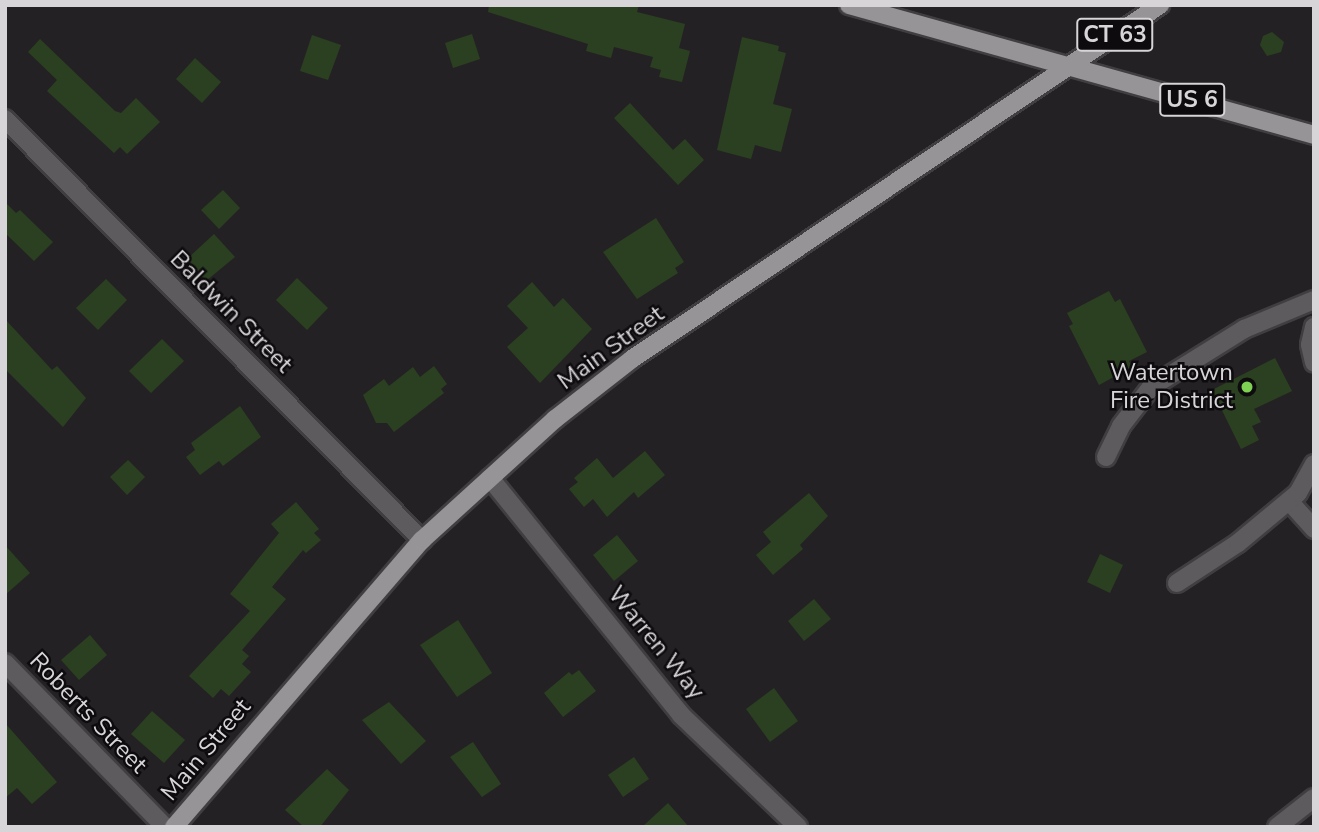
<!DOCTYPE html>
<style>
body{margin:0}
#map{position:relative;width:1319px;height:832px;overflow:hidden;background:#242125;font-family:"Nunito Sans",sans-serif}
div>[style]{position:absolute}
.building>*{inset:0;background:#2a4020}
.roads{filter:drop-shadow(2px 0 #413e41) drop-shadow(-2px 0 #413e41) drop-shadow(0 2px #413e41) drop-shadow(0 -2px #413e41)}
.minor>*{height:18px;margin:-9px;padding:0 9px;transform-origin:9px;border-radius:9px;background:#5d5b5d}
.major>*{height:18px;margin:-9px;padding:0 9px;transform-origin:9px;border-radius:9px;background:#979498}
.dots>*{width:19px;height:19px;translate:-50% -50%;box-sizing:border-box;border:4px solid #0d0b0d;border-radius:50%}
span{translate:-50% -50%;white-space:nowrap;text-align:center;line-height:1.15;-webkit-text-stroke:5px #0d0b0d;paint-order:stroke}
.shield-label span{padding:2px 5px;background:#0d0b0d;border:2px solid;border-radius:5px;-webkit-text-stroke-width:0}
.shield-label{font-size:23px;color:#d7d5d7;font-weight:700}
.street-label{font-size:24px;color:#d7d5d7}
.poi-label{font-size:24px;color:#d7d5d7}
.right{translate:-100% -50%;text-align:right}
.frame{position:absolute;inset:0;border:7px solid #d7d5d7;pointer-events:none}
</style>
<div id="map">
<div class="building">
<div style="clip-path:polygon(489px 5px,639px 5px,637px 12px,685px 24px,679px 48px,690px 51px,682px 82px,659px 77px,661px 70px,650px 67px,653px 57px,614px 47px,611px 58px,586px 51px,588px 44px,488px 12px)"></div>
<div style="clip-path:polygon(1272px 32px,1284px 42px,1281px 52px,1267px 56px,1260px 45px,1263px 36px)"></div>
<div style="clip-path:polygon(472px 34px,480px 59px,453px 68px,445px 43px)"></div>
<div style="clip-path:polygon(312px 35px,341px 45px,328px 80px,300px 71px)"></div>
<div style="clip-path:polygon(742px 37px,779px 46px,778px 51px,786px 53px,773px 104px,792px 109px,781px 152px,755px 145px,751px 159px,717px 150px)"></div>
<div style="clip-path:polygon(40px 39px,115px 111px,121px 113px,136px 98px,160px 122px,127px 154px,120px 147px,114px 153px,47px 91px,57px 80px,28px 52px)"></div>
<div style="clip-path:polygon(195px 58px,221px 82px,202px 103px,176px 79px)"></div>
<div style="clip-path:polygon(630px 103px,673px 150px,685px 139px,704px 160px,678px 185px,614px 118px)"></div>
<div style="clip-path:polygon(223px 190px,240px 208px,219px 229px,201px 210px)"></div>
<div style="clip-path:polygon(5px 202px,16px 213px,20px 210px,53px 242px,34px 261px,5px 233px)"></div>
<div style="clip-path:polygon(656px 218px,684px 262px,675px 268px,678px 273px,637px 299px,603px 252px)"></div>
<div style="clip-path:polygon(214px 234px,235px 257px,206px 281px,187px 259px)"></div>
<div style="clip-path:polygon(297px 278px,328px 308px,307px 330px,276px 300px)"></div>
<div style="clip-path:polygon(106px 279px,127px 300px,98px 330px,76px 308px)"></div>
<div style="clip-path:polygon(532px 282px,554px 307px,563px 298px,592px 329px,540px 383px,507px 347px,528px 328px,507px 306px)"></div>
<div style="clip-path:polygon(1109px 291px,1115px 302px,1120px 299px,1147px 352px,1129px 361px,1132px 367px,1099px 385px,1069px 326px,1073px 324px,1067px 313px)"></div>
<div style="clip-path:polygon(5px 319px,52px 370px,57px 366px,86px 398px,63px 427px,5px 369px)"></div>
<div style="clip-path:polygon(162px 339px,184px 361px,151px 393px,129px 371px)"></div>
<div style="clip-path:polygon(1275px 358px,1292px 391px,1254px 409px,1261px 422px,1252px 426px,1259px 440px,1241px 449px,1212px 390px)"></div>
<div style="clip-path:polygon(434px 366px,447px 384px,441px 389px,444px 393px,394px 432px,387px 423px,376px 423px,363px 395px,384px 379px,389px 386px,413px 367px,420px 377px)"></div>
<div style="clip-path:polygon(240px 406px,261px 437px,223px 466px,219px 461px,200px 475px,186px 457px,195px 450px,191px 443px)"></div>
<div style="clip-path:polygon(645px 451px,665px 475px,638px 498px,634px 492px,607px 517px,593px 499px,584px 507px,569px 489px,578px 482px,574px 478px,597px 458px,613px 478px)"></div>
<div style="clip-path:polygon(128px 460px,145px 477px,127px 495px,110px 477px)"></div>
<div style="clip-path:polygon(809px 493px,828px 516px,800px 545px,803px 549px,773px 575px,756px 555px,771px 542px,763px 532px)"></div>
<div style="clip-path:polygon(296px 502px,319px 529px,314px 533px,321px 540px,306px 553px,303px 550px,272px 587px,286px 599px,242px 650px,249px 656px,242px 664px,251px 672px,229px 696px,221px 689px,213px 698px,189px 676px,250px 611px,230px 594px,279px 533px,271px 524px)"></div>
<div style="clip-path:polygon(617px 535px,638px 561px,614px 581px,593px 555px)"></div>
<div style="clip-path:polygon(5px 545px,30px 573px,5px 595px)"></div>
<div style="clip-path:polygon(1100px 554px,1123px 565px,1110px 593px,1087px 582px)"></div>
<div style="clip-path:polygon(814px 599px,831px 619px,804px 641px,788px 621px)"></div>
<div style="clip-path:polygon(458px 620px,492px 673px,457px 697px,420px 645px)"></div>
<div style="clip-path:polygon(90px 635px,107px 655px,79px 680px,61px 660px)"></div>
<div style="clip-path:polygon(579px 670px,596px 691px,563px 717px,544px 693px,569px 672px,572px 675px)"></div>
<div style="clip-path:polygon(774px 688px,798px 721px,770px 742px,746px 709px)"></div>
<div style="clip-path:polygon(389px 702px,426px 741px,401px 764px,362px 720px)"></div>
<div style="clip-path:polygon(152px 711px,185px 740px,164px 763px,131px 734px)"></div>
<div style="clip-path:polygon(5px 723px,57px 782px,32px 804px,17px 788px,5px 798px)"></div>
<div style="clip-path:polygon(473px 742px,501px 784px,482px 797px,450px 757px)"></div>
<div style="clip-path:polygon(634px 757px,649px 779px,623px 797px,608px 775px)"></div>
<div style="clip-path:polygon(327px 769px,349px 790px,320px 827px,304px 827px,285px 810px)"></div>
<div style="clip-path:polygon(668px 803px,689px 827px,642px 827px)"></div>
</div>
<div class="roads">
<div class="minor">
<div style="left:5px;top:119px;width:593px;rotate:45.27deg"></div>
<div style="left:1314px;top:327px;width:18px;rotate:103deg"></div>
<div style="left:1310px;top:345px;width:18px;rotate:77deg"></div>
<div style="left:1106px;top:457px;width:34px;rotate:-64deg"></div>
<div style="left:1121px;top:426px;width:49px;rotate:-52.4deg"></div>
<div style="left:1151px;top:387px;width:110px;rotate:-31.9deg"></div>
<div style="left:1244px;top:329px;width:76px;rotate:-22.5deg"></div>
<div style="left:490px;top:478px;width:304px;rotate:51.1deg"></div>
<div style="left:681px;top:715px;width:162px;rotate:43.7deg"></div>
<div style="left:1289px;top:501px;width:38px;rotate:48deg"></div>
<div style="left:1177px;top:583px;width:73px;rotate:-33.3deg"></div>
<div style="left:1238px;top:543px;width:78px;rotate:-39.8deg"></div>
<div style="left:1298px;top:493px;width:33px;rotate:-61deg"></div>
<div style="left:5px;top:663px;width:229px;rotate:45.7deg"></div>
<div style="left:1277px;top:827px;width:47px;rotate:-38.1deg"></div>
</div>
<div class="major">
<div style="left:849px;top:5px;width:483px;rotate:15.6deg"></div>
<div style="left:174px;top:827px;width:379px;rotate:-49.2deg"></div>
<div style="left:422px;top:540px;width:180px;rotate:-42.3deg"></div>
<div style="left:555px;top:419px;width:98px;rotate:-37.9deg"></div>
<div style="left:632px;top:359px;width:636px;rotate:-33.84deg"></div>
</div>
</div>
<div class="dots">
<div style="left:1247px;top:387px;background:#7ed153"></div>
</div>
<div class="shield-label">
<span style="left:1115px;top:35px">CT 63</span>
<span style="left:1192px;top:100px">US 6</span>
</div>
<div class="street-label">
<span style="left:231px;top:312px;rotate:45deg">Baldwin Street</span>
<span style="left:611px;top:348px;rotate:-36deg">Main Street</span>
<span style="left:656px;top:643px;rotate:51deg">Warren Way</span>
<span style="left:88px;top:713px;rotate:46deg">Roberts Street</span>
<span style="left:206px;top:750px;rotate:-50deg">Main Street</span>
</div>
<div class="poi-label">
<span class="right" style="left:1233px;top:387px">Watertown<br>Fire District</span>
</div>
<div class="frame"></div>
</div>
